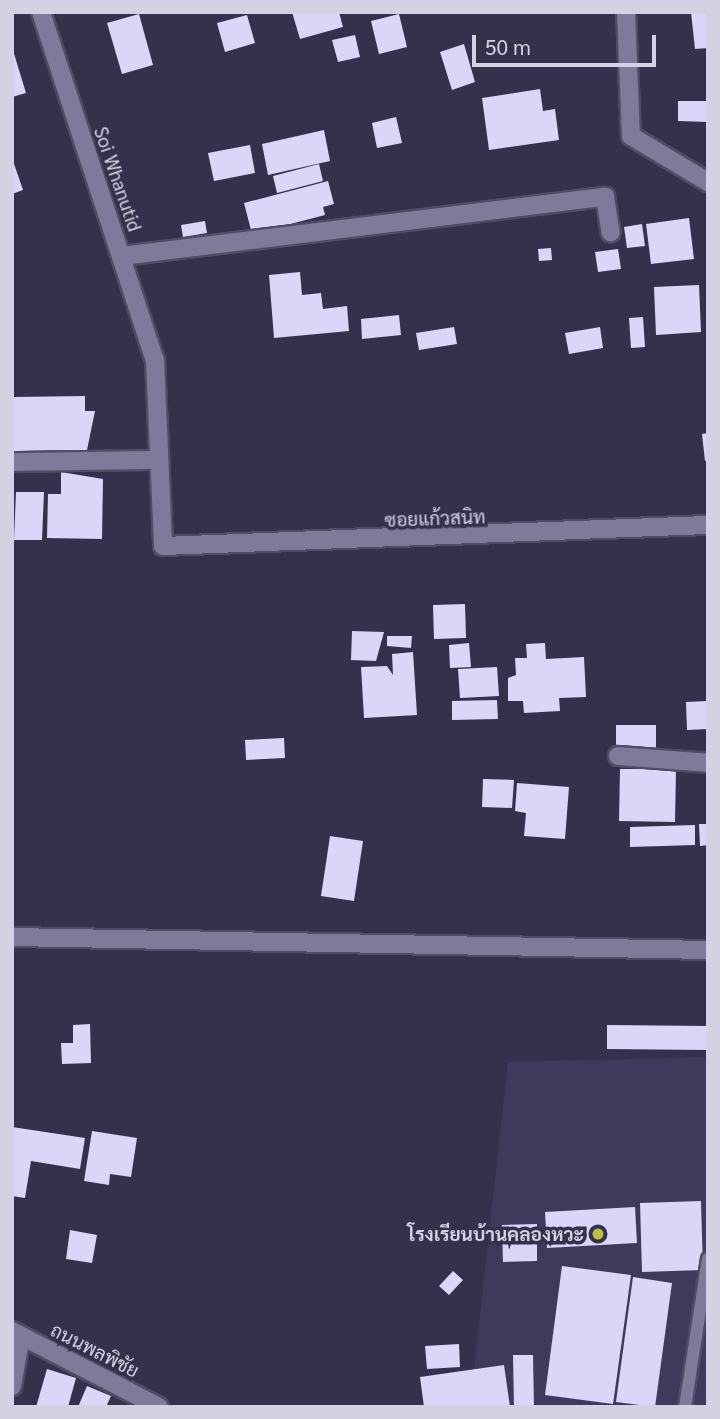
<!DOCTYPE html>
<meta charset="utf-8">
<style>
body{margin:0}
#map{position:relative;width:720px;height:1419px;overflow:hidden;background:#35314c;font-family:Georgia,Sarabun,serif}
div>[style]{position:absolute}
.built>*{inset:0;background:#3f3a5b}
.building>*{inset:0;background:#d9d6f8}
.roads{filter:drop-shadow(2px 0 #504c63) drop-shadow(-2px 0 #504c63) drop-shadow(0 2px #504c63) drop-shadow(0 -2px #504c63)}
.service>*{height:12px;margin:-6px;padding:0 6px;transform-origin:6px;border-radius:6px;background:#7e7a99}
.minor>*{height:18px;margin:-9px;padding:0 9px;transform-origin:9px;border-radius:9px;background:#7e7a99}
.tertiary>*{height:18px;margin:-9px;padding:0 9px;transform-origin:9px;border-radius:9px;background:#7e7a99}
.dots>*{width:19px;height:19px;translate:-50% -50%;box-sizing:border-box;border:4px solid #35314c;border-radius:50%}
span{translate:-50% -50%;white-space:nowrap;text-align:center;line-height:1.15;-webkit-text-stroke:7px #35314c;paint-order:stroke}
.street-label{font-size:19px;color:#d3d2e3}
.poi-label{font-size:19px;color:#d3d2e3;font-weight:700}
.right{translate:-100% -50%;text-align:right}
.frame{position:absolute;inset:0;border:14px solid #d3d2e3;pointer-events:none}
.scale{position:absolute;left:472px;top:35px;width:184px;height:32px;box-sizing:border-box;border:4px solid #d3d2e3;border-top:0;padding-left:9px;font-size:21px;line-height:24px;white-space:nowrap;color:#d3d2e3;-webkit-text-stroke:5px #35314c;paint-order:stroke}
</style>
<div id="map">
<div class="built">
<div style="clip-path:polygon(708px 1057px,708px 1407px,470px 1407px,508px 1062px)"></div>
</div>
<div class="building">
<div style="clip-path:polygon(292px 12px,339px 12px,343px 27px,300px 39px)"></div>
<div style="clip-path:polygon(691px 12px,708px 12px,708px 48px,695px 49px)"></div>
<div style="clip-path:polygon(139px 14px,153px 65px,122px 74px,107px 23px)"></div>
<div style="clip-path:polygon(399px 14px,407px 47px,379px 54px,371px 21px)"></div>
<div style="clip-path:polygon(247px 15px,255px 43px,225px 52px,217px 23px)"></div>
<div style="clip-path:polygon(355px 35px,360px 57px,338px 62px,332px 40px)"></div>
<div style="clip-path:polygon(464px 44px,475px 82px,452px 90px,440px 52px)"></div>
<div style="clip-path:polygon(12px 47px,26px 93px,12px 97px)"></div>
<div style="clip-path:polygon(540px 89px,543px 111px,555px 109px,559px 140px,489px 150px,482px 98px)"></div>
<div style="clip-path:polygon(678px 101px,708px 101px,708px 122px,678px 121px)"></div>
<div style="clip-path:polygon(396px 117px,402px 143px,377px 148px,372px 123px)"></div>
<div style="clip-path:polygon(324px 130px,330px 161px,268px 175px,262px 144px)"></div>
<div style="clip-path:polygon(250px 145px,255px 173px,214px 181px,208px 153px)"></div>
<div style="clip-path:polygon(12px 158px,23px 190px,12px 194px)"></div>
<div style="clip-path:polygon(319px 164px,323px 181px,277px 193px,273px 176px)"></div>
<div style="clip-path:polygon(328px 181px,334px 204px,323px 207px,325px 215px,252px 234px,244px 203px)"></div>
<div style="clip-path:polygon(689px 218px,694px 259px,651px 264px,646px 224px)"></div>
<div style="clip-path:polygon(205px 221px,207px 233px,183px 237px,181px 225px)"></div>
<div style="clip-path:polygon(642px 224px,645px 246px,627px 248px,624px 227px)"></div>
<div style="clip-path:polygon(551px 248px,552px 260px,539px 261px,538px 249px)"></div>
<div style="clip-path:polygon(618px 249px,621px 269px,598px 272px,595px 252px)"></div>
<div style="clip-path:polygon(300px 272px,302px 295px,321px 293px,323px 309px,347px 306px,349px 331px,274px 338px,269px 275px)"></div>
<div style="clip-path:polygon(699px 285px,701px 332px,656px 335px,654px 287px)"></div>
<div style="clip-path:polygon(399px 315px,401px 335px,362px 339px,361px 319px)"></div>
<div style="clip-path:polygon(643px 317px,645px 347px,631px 348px,629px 318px)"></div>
<div style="clip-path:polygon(454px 327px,457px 344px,419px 350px,416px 333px)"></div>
<div style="clip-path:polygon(600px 327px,603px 348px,569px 354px,565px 333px)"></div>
<div style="clip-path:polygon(85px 396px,85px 411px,95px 411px,87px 450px,14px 452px,13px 397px)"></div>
<div style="clip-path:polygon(708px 433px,708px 460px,705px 461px,702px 434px)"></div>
<div style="clip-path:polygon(61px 472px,103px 479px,102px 539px,47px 538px,48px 494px,61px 494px)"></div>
<div style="clip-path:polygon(16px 492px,44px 492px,42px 540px,14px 540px)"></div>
<div style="clip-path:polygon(465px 604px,466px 638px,434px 639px,433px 605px)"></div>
<div style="clip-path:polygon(352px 631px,384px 632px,376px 661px,351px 660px)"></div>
<div style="clip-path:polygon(387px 636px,412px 636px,411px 648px,387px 646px)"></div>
<div style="clip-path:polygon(469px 643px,471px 667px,450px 668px,449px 645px)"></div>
<div style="clip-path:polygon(545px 643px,546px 659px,584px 657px,586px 697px,559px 698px,560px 711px,524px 713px,523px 701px,508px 701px,508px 678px,516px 675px,515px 658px,527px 658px,526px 644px)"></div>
<div style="clip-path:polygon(413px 652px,417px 715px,364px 718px,361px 667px,387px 666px,393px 675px,392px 654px)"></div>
<div style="clip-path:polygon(497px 667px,499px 696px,460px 698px,458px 669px)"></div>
<div style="clip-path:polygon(497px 700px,498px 719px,452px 720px,452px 701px)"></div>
<div style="clip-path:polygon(708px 701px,708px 729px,687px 730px,686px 702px)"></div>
<div style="clip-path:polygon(616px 725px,656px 725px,656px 751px,616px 751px)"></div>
<div style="clip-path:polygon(284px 738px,285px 758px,246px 760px,245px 740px)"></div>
<div style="clip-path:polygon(620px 769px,676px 769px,675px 822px,619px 821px)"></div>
<div style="clip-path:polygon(483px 779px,514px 780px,512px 808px,482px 807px)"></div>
<div style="clip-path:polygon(517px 783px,569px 787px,565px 839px,524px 836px,526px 813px,515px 811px)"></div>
<div style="clip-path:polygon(699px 824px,708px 824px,708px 845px,700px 846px)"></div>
<div style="clip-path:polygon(695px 825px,695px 845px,630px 847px,630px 827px)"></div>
<div style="clip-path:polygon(330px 836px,363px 841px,354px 901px,321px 896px)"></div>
<div style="clip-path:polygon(90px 1024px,91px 1063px,62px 1064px,61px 1043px,73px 1043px,73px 1025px)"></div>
<div style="clip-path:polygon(607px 1025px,708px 1026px,708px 1050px,607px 1049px)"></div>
<div style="clip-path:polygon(12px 1127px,85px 1138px,80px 1169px,31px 1161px,25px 1198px,12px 1196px)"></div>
<div style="clip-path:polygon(92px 1131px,137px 1138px,131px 1177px,110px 1174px,109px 1185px,84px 1181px)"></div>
<div style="clip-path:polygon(701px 1201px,703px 1270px,642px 1272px,640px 1203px)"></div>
<div style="clip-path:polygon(635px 1207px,637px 1243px,547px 1248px,545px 1212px)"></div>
<div style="clip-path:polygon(537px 1224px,537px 1261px,503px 1262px,502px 1225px)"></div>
<div style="clip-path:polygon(70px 1230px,97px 1235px,92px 1263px,66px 1259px)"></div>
<div style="clip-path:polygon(562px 1266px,631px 1275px,613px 1404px,545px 1395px)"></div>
<div style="clip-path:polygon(453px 1271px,463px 1280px,449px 1295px,439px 1286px)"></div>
<div style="clip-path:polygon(633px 1277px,672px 1283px,655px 1407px,616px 1402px)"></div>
<div style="clip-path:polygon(459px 1344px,460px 1367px,427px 1369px,425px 1346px)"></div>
<div style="clip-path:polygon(513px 1355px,533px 1355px,534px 1407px,514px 1407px)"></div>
<div style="clip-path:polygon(504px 1365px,510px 1407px,424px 1407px,420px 1377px)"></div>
<div style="clip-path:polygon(47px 1369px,76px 1378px,68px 1407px,36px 1407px)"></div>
<div style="clip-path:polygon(87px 1386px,111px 1396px,106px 1407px,78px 1407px)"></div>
</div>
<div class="roads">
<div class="service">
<div style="left:685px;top:1407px;width:150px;rotate:-81.2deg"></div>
</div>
<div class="minor">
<div style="left:41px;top:12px;width:366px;rotate:71.9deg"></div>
<div style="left:155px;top:360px;width:186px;rotate:87.5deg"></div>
<div style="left:163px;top:546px;width:545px;rotate:-2.21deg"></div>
<div style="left:626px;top:12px;width:124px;rotate:87.7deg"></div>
<div style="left:631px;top:136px;width:90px;rotate:30.9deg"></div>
<div style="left:122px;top:256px;width:487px;rotate:-7deg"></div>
<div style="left:605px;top:197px;width:36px;rotate:81deg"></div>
<div style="left:12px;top:462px;width:147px;rotate:-0.8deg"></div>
<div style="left:618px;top:756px;width:90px;rotate:4.4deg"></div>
<div style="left:12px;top:937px;width:696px;rotate:1.07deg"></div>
<div style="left:12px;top:1386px;width:51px;rotate:-79.8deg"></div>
</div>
<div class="tertiary">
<div style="left:12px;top:1331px;width:165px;rotate:27.3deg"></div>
</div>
</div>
<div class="dots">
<div style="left:598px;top:1234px;background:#bdbf43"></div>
</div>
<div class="street-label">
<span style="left:118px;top:179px;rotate:71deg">Soi Whanutid</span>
<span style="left:435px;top:518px;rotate:-2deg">ซอยแก้วสนิท</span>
<span style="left:95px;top:1350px;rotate:27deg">ถนนพลพิชัย</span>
</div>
<div class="poi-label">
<span class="right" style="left:584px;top:1234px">โรงเรียนบ้านคลองหวะ</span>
</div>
<div class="frame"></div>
<div class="scale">50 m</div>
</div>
